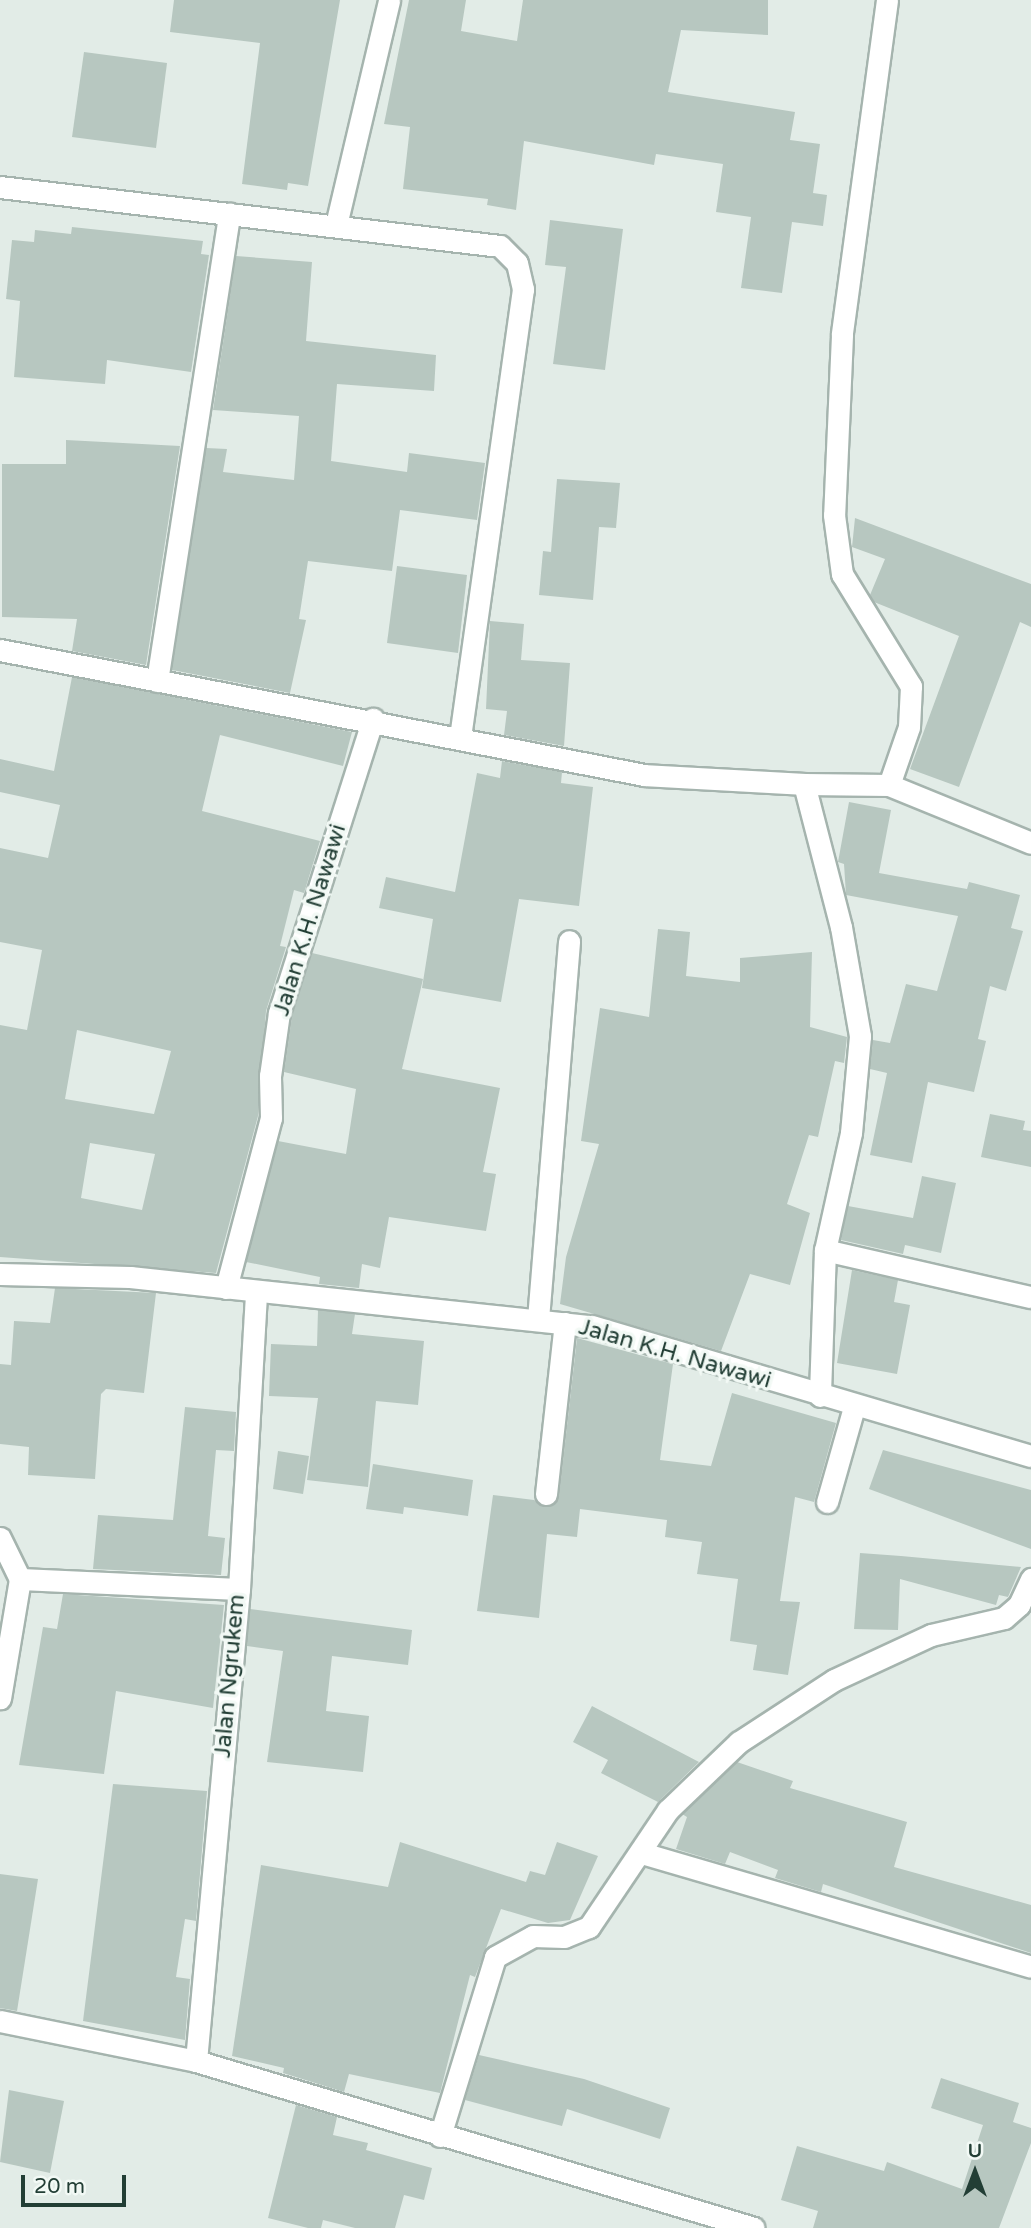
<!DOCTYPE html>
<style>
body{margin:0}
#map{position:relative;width:1031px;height:2228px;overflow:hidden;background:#e2ece7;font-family:"Varela Round",sans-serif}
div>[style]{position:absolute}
.building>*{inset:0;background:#b7c7c0}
.roads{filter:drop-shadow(2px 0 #a5b4ae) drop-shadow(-2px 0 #a5b4ae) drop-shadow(0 2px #a5b4ae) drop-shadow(0 -2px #a5b4ae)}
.minor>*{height:21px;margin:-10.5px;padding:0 10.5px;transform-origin:10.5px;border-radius:10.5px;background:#fff}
span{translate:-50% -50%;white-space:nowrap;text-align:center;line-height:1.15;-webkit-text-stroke:7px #f2f9f5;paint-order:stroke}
.street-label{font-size:23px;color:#223e35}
.north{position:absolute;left:940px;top:2137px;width:70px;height:70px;-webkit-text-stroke:5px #f2f9f5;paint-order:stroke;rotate:0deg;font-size:19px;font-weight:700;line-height:28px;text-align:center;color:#223e35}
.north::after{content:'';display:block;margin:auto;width:24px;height:32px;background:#223e35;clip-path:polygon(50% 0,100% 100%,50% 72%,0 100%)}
.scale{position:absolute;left:21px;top:2175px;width:105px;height:32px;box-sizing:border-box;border:4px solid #223e35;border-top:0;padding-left:9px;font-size:21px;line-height:24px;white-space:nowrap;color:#223e35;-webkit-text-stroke:5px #f2f9f5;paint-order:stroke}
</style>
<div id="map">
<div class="building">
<div style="clip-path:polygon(174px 0,340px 0,308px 186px,288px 183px,287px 190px,242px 184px,260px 43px,170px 32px)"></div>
<div style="clip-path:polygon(409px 0,466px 0,461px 31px,517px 41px,523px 0,768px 0,768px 35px,681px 30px,668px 92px,795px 112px,790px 140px,820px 144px,813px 193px,827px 195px,823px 226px,792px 222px,782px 293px,741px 288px,751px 217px,716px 212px,723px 164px,656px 154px,654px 165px,524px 141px,516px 210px,487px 205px,488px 199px,403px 189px,410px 127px,384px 124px)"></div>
<div style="clip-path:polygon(84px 52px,167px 63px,156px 148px,72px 137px)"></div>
<div style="clip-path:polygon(550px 220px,623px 229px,605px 370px,553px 364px,566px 267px,545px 265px)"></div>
<div style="clip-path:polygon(72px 227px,203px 241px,201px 254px,209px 255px,191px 372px,107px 360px,105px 384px,14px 377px,20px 301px,6px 299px,12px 240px,34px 242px,35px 230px,71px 234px)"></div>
<div style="clip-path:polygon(236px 256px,312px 262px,306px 341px,436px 355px,434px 391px,337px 384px,331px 461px,407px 472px,409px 453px,485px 463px,477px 520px,400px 510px,392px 571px,308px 561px,299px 619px,306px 620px,290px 693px,172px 670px,206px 448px,227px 449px,223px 472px,294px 480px,299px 416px,213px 410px)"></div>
<div style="clip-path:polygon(66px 440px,180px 446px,146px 665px,72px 651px,77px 619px,2px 617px,2px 464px,66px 464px)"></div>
<div style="clip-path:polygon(557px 479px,620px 483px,616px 528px,599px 527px,593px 600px,539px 595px,543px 551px,551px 552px)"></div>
<div style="clip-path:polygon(855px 518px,1031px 584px,1031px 627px,1020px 622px,959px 787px,910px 769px,959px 636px,874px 602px,870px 595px,885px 559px,852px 547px)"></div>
<div style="clip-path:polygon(397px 566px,467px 575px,458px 653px,387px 643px)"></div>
<div style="clip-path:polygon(490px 621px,524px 624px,521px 660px,570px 663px,564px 746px,504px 735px,507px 711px,486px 709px)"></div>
<div style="clip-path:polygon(evenodd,72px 677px,352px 732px,343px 766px,220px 735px,202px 811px,320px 841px,304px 893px,294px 890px,280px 946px,286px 947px,266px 1011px,258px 1116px,216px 1273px,0 1257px,0 1025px,27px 1030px,42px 950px,0 942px,0 848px,48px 858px,60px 805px,0 792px,0 759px,54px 771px,72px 677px,77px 1030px,171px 1051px,154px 1114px,65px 1099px,77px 1030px,72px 677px,90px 1143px,155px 1154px,142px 1210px,81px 1198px,90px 1143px)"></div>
<div style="clip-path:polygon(502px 761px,562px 772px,561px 783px,593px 787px,579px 906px,519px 899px,501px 1002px,422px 988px,433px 919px,379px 908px,386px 877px,455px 892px,477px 773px,500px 778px)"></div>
<div style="clip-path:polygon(849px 802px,891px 810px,879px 873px,967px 889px,969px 882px,1020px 895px,1011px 928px,1023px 931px,1006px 991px,990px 986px,978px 1039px,986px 1041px,974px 1092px,928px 1082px,912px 1163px,870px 1155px,887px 1073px,870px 1069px,873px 1040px,890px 1043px,906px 984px,937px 991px,958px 916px,846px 895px,844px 864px,838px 862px)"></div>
<div style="clip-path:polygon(658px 929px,690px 932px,686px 976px,740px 982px,740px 958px,812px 952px,810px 1027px,847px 1037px,844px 1063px,835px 1061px,818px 1137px,809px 1135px,787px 1204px,810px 1213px,790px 1285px,750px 1274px,721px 1351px,560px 1304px,566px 1257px,599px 1144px,581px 1141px,600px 1008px,649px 1017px)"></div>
<div style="clip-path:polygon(312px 953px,423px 979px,402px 1069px,500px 1088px,483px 1172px,496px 1174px,486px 1231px,389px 1217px,380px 1268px,362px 1264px,359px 1288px,319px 1284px,320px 1277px,246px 1262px,278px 1141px,346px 1154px,356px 1089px,284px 1072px,292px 1016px)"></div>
<div style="clip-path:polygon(990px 1114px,1025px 1121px,1023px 1130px,1031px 1131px,1031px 1167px,981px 1157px)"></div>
<div style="clip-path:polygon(922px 1176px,956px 1183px,941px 1253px,905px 1245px,903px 1254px,841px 1240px,848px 1206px,913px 1218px)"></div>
<div style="clip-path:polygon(852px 1270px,898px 1280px,894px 1302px,910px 1305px,897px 1374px,837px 1363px)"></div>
<div style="clip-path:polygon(55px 1288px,156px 1293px,144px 1393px,106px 1389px,101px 1394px,95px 1479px,28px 1475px,29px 1447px,0 1444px,0 1364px,11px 1365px,14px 1321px,50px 1323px)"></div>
<div style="clip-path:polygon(318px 1310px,355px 1314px,352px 1334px,424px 1341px,418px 1405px,376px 1401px,368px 1487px,307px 1480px,318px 1398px,269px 1396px,271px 1344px,317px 1346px)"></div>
<div style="clip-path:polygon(577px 1338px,673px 1364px,660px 1460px,711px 1466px,732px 1393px,836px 1423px,814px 1502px,795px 1497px,780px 1601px,800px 1602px,788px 1675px,753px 1670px,757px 1645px,730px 1641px,738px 1579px,697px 1574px,702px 1542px,665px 1537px,667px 1520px,580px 1509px,577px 1537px,547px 1534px,539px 1618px,477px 1611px,493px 1495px,534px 1500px,545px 1507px,559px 1496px)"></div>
<div style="clip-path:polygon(185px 1407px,236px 1412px,234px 1451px,216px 1450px,208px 1536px,225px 1538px,221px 1575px,93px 1569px,98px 1515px,173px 1520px)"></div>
<div style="clip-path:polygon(883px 1450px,1031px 1490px,1031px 1549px,869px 1489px)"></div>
<div style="clip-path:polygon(278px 1451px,309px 1456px,303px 1494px,273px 1489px)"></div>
<div style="clip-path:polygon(373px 1464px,473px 1480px,468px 1516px,404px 1507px,403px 1514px,366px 1509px)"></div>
<div style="clip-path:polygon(860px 1553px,901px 1556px,1021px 1567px,1008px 1597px,999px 1595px,996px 1605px,900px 1579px,898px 1630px,854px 1629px)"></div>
<div style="clip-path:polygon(63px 1594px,224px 1605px,213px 1708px,116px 1691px,104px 1774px,19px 1765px,43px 1627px,57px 1629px)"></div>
<div style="clip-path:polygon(250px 1609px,412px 1630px,408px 1665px,332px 1656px,326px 1711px,369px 1716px,363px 1772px,267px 1762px,283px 1651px,247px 1646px)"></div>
<div style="clip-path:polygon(592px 1706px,699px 1762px,658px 1802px,601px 1773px,608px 1760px,573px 1742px)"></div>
<div style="clip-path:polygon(737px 1762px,793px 1781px,790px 1788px,907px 1822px,894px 1867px,1031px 1905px,1031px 1953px,823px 1884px,821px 1892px,775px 1878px,778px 1870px,730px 1852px,725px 1864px,676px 1849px,687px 1817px,682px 1814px)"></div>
<div style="clip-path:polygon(113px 1784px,207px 1791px,196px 1921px,185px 1919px,176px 1977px,190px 1979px,185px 2040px,83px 2021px)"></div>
<div style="clip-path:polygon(400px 1842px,526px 1882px,530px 1871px,545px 1875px,557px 1842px,598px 1856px,570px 1920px,548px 1923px,501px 1909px,475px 1977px,470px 1975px,440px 2093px,349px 2074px,344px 2092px,283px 2073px,284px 2068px,232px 2056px,261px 1865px,388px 1887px)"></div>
<div style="clip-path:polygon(0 1874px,38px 1879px,17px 2011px,0 2008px)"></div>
<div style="clip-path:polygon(479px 2055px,584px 2079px,670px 2108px,660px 2139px,567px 2109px,562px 2126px,465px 2100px)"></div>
<div style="clip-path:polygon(941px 2078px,1019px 2103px,1013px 2122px,1031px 2128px,1031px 2143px,999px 2228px,813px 2228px,818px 2211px,781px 2200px,797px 2146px,884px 2171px,887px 2162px,962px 2189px,983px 2125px,931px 2108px)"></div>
<div style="clip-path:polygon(9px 2090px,64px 2101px,50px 2173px,0 2162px)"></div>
<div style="clip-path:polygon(296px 2105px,337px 2117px,333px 2135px,368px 2143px,366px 2150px,432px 2168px,424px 2200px,404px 2195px,395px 2228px,355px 2228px,323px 2220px,321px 2228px,308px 2228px,268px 2218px)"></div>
</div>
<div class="roads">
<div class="minor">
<div style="left:887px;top:0;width:338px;rotate:97.7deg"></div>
<div style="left:842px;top:335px;width:180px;rotate:92.5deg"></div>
<div style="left:834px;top:515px;width:60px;rotate:82.3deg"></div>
<div style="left:842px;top:574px;width:132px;rotate:58.4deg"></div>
<div style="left:911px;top:686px;width:41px;rotate:92.8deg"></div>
<div style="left:909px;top:727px;width:61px;rotate:109deg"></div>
<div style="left:0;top:187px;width:503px;rotate:6.73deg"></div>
<div style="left:500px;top:246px;width:24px;rotate:45deg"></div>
<div style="left:517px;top:263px;width:27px;rotate:77deg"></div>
<div style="left:523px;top:289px;width:451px;rotate:98deg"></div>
<div style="left:336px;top:225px;width:231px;rotate:-76.7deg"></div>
<div style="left:0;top:650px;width:656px;rotate:10.98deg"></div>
<div style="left:644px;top:775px;width:160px;rotate:3.2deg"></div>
<div style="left:804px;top:784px;width:148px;rotate:75.5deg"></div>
<div style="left:841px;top:927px;width:111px;rotate:80.1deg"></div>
<div style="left:860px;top:1036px;width:97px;rotate:95.3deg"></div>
<div style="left:851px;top:1133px;width:120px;rotate:102.5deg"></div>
<div style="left:825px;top:1250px;width:146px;rotate:92deg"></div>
<div style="left:157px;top:681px;width:473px;rotate:-81.2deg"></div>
<div style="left:804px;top:784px;width:85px;rotate:0.7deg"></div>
<div style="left:889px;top:785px;width:153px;rotate:22.2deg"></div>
<div style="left:825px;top:1250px;width:211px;rotate:12.9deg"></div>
<div style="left:0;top:1274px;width:130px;rotate:1.3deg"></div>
<div style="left:130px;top:1277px;width:465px;rotate:6.1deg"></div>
<div style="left:592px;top:1326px;width:458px;rotate:16.5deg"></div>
<div style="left:226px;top:1288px;width:176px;rotate:-75.2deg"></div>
<div style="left:271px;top:1118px;width:42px;rotate:-91.4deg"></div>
<div style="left:270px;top:1076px;width:64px;rotate:-81.9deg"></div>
<div style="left:279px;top:1013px;width:309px;rotate:-72.3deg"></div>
<div style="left:538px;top:1319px;width:379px;rotate:-85.3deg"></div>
<div style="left:546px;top:1494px;width:172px;rotate:-83.7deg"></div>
<div style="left:827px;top:1502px;width:99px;rotate:-74.1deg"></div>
<div style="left:0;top:1538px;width:46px;rotate:64deg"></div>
<div style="left:20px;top:1579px;width:121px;rotate:99.5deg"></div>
<div style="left:20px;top:1579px;width:219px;rotate:2.6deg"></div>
<div style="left:642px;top:1853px;width:405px;rotate:16.3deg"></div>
<div style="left:0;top:2021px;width:200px;rotate:11.5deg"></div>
<div style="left:196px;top:2061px;width:582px;rotate:16.66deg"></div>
<div style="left:196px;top:2061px;width:474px;rotate:-84.8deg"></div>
<div style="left:239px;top:1589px;width:298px;rotate:-86.7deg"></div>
<div style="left:440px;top:2136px;width:187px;rotate:-72.9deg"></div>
<div style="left:495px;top:1957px;width:43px;rotate:-28.9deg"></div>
<div style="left:533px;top:1936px;width:31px;rotate:2deg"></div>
<div style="left:564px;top:1937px;width:27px;rotate:-22deg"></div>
<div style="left:589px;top:1927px;width:141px;rotate:-56deg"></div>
<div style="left:668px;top:1810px;width:98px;rotate:-43.8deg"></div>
<div style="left:739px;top:1742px;width:113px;rotate:-33.1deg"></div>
<div style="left:834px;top:1680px;width:107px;rotate:-24.9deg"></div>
<div style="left:931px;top:1635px;width:75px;rotate:-13.1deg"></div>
<div style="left:1004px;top:1618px;width:20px;rotate:-41deg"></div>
<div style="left:1019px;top:1605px;width:29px;rotate:-65deg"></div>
</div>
</div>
<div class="street-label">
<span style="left:310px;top:920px;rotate:-73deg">Jalan K.H. Nawawi</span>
<span style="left:675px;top:1354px;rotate:16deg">Jalan K.H. Nawawi</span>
<span style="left:230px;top:1676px;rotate:-85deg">Jalan Ngrukem</span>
</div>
<div class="north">U</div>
<div class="scale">20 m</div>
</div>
